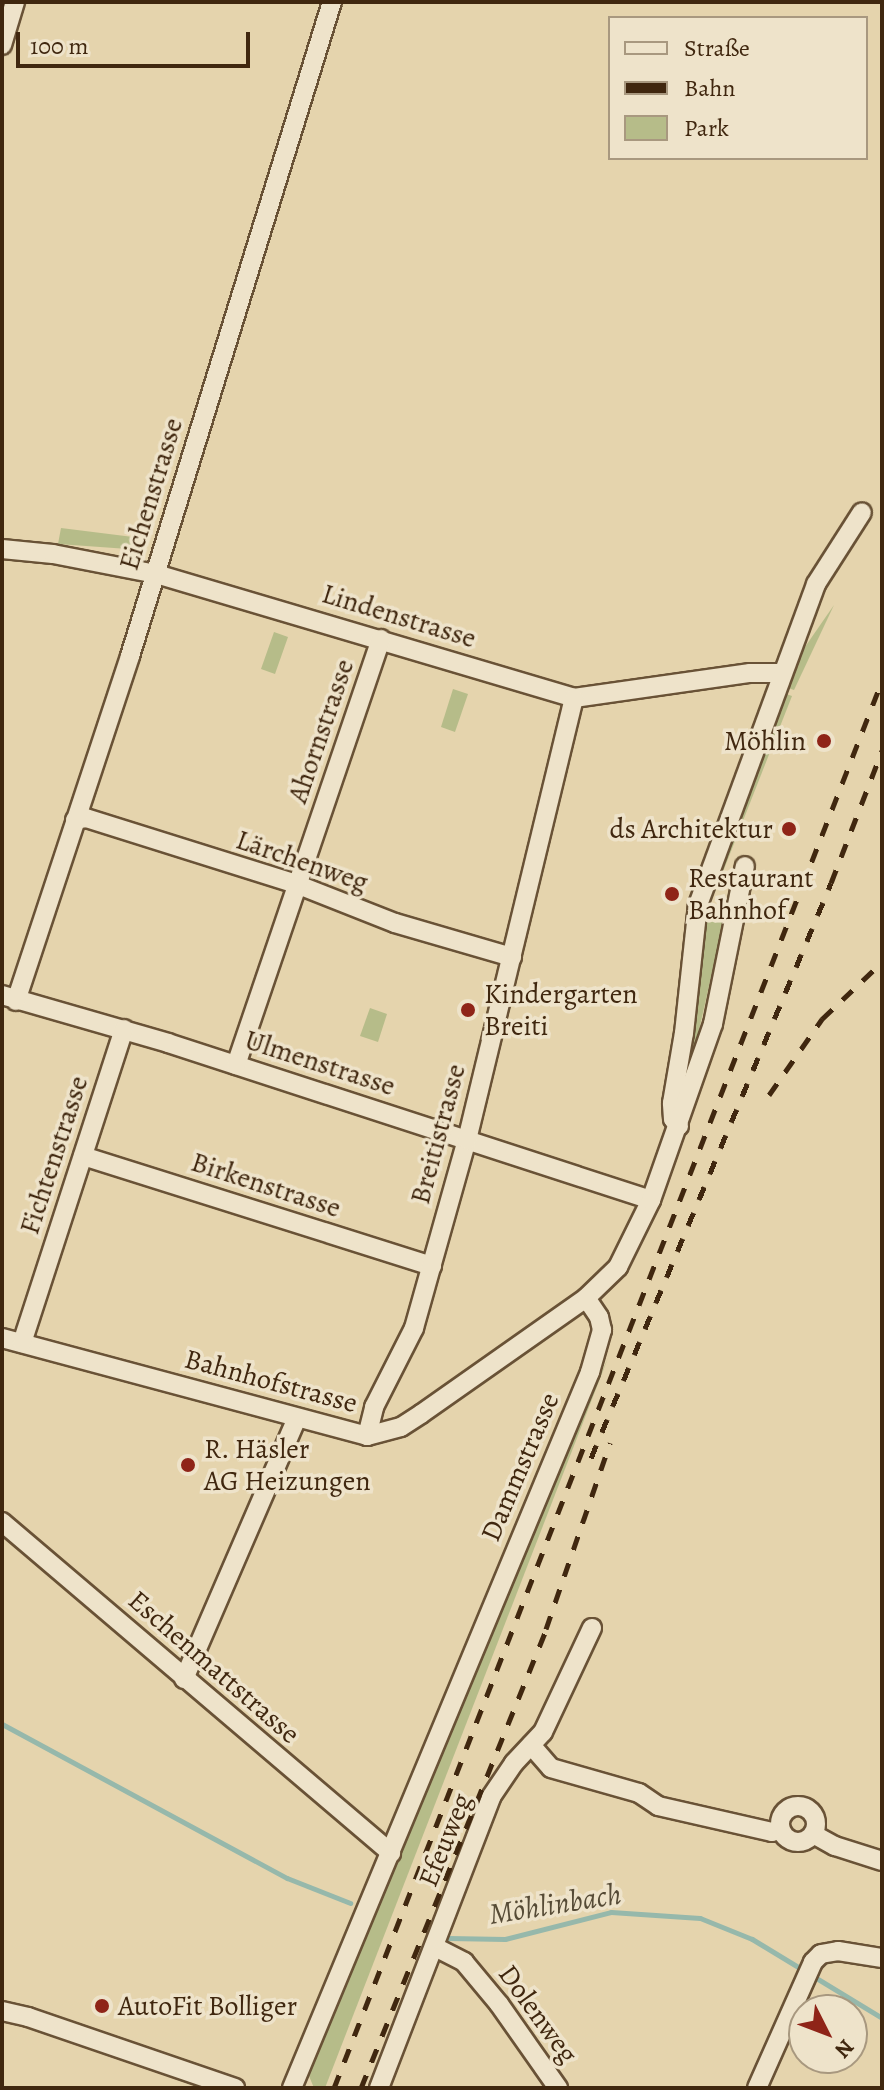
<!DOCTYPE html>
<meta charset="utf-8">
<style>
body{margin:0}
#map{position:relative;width:884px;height:2090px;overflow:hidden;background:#e5d4ad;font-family:Alegreya,serif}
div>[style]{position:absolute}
.green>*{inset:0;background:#b6bc89}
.stream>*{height:5px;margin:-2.5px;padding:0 2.5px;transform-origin:2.5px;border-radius:2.5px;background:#96b8ab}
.roads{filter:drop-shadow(2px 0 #695236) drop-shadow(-2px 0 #695236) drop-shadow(0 2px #695236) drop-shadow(0 -2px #695236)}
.minor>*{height:18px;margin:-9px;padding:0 9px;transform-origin:9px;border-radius:9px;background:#eee3ca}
.minor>.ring{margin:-9px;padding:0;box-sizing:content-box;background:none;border:18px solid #eee3ca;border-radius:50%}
.rail>*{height:5px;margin-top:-2.5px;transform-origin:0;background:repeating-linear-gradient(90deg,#40270f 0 14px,transparent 0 28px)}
.dots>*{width:22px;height:22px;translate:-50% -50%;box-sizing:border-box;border:4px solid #eee3ca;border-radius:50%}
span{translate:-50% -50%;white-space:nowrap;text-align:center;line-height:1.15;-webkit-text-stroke:7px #eee3ca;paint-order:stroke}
.street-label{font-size:28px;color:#40270f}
.poi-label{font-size:28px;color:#40270f}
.right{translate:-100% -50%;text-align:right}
.left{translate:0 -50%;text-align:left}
.water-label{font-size:30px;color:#564b36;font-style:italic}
.frame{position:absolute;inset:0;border:4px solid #40270f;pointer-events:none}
.legend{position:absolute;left:608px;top:16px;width:260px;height:144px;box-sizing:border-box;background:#eee3ca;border:2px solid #a8987f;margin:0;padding:10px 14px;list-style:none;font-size:24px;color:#40270f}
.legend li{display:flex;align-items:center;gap:16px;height:40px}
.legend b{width:40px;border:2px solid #a8987f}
.north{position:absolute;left:788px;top:1994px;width:80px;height:80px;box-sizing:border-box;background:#eee3ca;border:2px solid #a8987f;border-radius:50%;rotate:132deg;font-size:22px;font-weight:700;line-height:32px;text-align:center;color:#40270f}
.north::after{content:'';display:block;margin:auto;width:28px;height:36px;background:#8f2418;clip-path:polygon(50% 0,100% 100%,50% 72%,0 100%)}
.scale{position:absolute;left:16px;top:32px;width:234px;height:36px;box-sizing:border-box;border:4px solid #40270f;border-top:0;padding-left:10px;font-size:24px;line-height:28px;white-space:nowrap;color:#40270f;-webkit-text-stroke:6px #eee3ca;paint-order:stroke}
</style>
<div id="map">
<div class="green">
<div style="clip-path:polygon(61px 528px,149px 539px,142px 550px,58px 544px)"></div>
<div style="clip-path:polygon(834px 605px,794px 690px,782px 686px,787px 673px)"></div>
<div style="clip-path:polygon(274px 632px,288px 637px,275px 674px,261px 669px)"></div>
<div style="clip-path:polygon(453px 689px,468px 694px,455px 732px,441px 727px)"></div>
<div style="clip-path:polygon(780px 692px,792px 696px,715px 892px,709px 889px)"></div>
<div style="clip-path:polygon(716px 908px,726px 911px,697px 1039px,684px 1071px,704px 910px)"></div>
<div style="clip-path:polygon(370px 1008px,387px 1014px,378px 1042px,360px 1036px)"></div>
<div style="clip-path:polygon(608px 1358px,325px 2088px,314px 2088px,309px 2076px,325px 2028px,547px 1494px)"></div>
</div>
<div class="stream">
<div style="left:2px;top:1724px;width:324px;rotate:28.4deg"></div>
<div style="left:287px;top:1878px;width:68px;rotate:21.6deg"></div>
<div style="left:448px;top:1938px;width:57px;rotate:1deg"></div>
<div style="left:505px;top:1939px;width:109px;rotate:-14.3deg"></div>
<div style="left:611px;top:1912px;width:89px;rotate:3.9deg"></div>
<div style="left:700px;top:1918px;width:56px;rotate:22deg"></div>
<div style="left:752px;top:1939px;width:152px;rotate:31.3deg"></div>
</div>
<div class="roads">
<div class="minor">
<div style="left:2px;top:45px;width:45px;rotate:-73.2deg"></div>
<div style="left:2px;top:549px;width:51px;rotate:5.6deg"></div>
<div style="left:53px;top:554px;width:105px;rotate:11deg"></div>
<div style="left:156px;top:574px;width:436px;rotate:16.5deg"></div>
<div style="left:574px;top:698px;width:178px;rotate:-8.1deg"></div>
<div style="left:750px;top:673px;width:31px"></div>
<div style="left:75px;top:820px;width:11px;rotate:-10deg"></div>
<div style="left:86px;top:818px;width:220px;rotate:17.4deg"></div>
<div style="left:296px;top:884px;width:106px;rotate:21.5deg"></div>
<div style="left:395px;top:923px;width:122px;rotate:16.2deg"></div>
<div style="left:2px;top:995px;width:173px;rotate:16.1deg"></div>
<div style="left:168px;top:1043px;width:508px;rotate:18.01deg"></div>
<div style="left:16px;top:1001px;width:363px;rotate:-71.7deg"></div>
<div style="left:130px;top:656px;width:684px;rotate:-72.84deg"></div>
<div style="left:236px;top:1065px;width:450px;rotate:-71.2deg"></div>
<div style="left:679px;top:1126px;width:9px;rotate:-131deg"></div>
<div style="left:673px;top:1119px;width:16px;rotate:-94deg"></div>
<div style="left:672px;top:1103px;width:71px;rotate:-80.3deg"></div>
<div style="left:684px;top:1033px;width:129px;rotate:-83.8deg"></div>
<div style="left:698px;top:905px;width:342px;rotate:-69.8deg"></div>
<div style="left:816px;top:584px;width:85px;rotate:-57.4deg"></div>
<div style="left:83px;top:1156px;width:366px;rotate:17.5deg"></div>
<div style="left:2px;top:1338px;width:378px;rotate:15deg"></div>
<div style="left:367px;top:1436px;width:35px;rotate:-15deg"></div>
<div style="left:401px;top:1427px;width:24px;rotate:-33deg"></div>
<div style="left:421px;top:1414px;width:202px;rotate:-35.1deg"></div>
<div style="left:586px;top:1298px;width:45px;rotate:-44.1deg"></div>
<div style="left:618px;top:1267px;width:75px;rotate:-63.8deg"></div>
<div style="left:651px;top:1200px;width:187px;rotate:-70.6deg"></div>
<div style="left:713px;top:1024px;width:161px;rotate:-78.6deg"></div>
<div style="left:22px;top:1343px;width:330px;rotate:-72deg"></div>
<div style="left:367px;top:1436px;width:30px;rotate:-76deg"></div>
<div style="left:374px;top:1407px;width:89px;rotate:-63.1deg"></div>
<div style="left:414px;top:1328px;width:195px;rotate:-74.3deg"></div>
<div style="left:467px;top:1140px;width:455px;rotate:-76.4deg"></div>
<div style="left:2px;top:1522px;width:511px;rotate:40.39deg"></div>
<div style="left:184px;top:1679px;width:284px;rotate:-66.6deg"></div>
<div style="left:531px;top:1745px;width:30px;rotate:49deg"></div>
<div style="left:551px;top:1768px;width:91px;rotate:15.9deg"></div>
<div style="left:639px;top:1793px;width:23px;rotate:34deg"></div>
<div style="left:658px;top:1806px;width:117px;rotate:12.8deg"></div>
<div style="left:772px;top:1832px;width:9px;rotate:-18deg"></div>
<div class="ring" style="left:780px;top:1806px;width:18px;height:18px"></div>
<div style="left:813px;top:1834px;width:25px;rotate:29deg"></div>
<div style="left:835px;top:1846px;width:49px;rotate:17.7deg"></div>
<div style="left:435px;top:1947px;width:33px;rotate:27deg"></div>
<div style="left:464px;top:1962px;width:55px;rotate:50.2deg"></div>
<div style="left:499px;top:2004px;width:103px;rotate:54.9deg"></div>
<div style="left:2px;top:2011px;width:27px;rotate:13deg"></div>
<div style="left:28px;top:2017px;width:219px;rotate:18.9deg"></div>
<div style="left:292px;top:2088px;width:776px;rotate:-67.4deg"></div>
<div style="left:590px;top:1372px;width:44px;rotate:-74.1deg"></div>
<div style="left:602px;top:1330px;width:13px;rotate:-103deg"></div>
<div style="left:599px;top:1317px;width:23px;rotate:-124deg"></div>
<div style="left:379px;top:2088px;width:312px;rotate:-68.9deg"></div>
<div style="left:491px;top:1797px;width:41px;rotate:-55.9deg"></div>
<div style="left:514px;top:1763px;width:42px;rotate:-46.9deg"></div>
<div style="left:543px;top:1732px;width:115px;rotate:-64.8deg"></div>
<div style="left:757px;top:2088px;width:138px;rotate:-66deg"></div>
<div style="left:813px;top:1962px;width:11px;rotate:-45deg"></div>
<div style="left:821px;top:1954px;width:17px;rotate:-10deg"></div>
<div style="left:838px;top:1951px;width:45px;rotate:9deg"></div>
</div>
</div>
<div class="rail">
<div style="left:769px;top:1095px;width:93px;rotate:-55.1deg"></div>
<div style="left:822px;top:1019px;width:83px;rotate:-43.5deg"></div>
<div style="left:591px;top:1458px;width:623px;rotate:-67.34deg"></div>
<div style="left:831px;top:883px;width:142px;rotate:-68.9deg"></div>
<div style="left:334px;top:2088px;width:1510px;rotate:-68.72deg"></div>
<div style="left:361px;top:2088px;width:495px;rotate:-68deg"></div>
<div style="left:546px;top:1629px;width:197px;rotate:-71deg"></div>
</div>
<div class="dots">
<div style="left:824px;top:741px;background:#8f2418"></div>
<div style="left:789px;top:829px;background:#8f2418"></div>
<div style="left:672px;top:894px;background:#8f2418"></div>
<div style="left:468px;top:1010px;background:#8f2418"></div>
<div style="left:188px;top:1465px;background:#8f2418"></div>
<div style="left:102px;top:2006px;background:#8f2418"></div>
</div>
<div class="street-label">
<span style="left:151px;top:494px;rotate:-73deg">Eichenstrasse</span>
<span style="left:399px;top:616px;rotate:17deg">Lindenstrasse</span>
<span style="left:321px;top:731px;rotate:-71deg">Ahornstrasse</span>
<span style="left:302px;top:861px;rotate:19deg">Lärchenweg</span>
<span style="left:320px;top:1063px;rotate:18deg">Ulmenstrasse</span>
<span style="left:438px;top:1134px;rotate:-75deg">Breitistrasse</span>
<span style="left:54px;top:1155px;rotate:-72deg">Fichtenstrasse</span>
<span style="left:266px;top:1185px;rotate:18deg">Birkenstrasse</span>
<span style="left:271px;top:1381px;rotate:15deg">Bahnhofstrasse</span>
<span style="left:520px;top:1467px;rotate:-67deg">Dammstrasse</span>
<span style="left:214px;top:1667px;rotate:41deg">Eschenmattstrasse</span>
<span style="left:445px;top:1840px;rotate:-68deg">Efeuweg</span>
<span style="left:538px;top:2014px;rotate:54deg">Dolenweg</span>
</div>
<div class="poi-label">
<span class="right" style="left:806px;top:741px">Möhlin</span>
<span class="right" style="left:773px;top:829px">ds Architektur</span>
<span class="left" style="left:688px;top:894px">Restaurant<br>Bahnhof</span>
<span class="left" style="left:484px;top:1010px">Kindergarten<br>Breiti</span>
<span class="left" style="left:204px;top:1465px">R. Häsler<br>AG Heizungen</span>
<span class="left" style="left:118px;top:2006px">AutoFit Bolliger</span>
</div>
<div class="water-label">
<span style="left:555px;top:1904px;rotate:-9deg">Möhlinbach</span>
</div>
<div class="frame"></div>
<ul class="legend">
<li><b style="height:10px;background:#eee3ca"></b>Straße</li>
<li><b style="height:10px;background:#40270f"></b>Bahn</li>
<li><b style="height:22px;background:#b6bc89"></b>Park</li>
</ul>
<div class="north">N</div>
<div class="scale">100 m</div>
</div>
